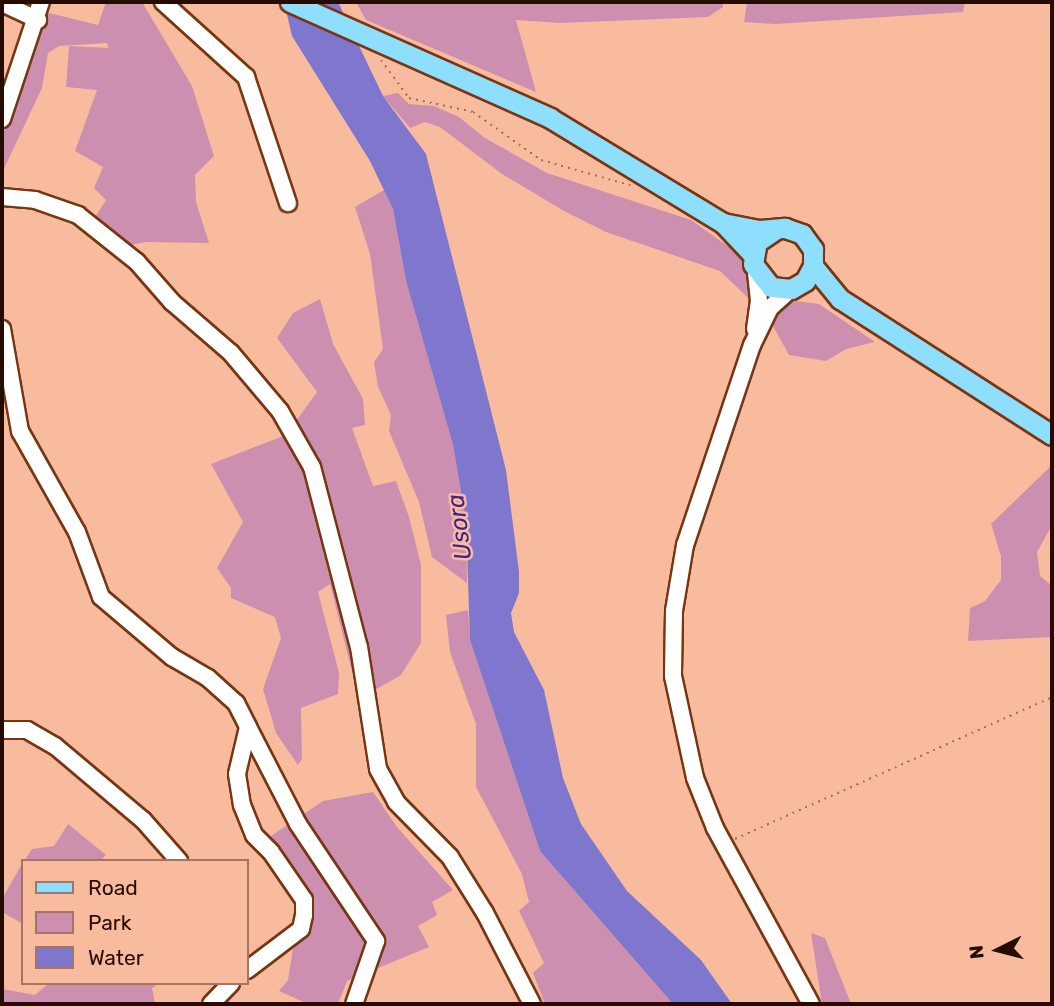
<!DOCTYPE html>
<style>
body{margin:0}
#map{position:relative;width:1054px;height:1006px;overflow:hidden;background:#f9bb9e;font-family:Rubik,sans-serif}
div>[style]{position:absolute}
.green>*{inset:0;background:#cd8fb0}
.water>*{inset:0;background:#7f76ce}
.path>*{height:2px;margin-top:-1px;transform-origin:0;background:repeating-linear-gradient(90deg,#9e6f5a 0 2px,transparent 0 7px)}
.roads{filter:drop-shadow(2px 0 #773611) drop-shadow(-2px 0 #773611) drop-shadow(0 2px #773611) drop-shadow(0 -2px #773611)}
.minor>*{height:16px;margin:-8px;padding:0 8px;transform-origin:8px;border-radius:8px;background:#fff}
.major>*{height:19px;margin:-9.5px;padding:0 9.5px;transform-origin:9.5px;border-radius:9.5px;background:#8edffd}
span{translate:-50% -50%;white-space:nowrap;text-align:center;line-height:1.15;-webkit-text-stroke:5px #f9bb9e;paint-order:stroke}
.water-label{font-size:24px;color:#3d248d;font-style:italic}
.frame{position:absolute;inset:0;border:4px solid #260b01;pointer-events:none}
.legend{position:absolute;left:21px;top:859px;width:228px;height:126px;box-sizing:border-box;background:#f9bb9e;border:2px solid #a5755f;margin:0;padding:9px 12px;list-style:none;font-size:21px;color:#260b01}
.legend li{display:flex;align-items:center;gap:14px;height:35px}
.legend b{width:35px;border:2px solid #a5755f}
.north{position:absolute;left:963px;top:915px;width:70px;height:70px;-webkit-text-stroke:5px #f9bb9e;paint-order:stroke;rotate:264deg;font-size:19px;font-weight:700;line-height:28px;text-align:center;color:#260b01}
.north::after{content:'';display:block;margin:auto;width:24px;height:32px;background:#260b01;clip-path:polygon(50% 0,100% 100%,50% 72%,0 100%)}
</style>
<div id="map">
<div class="green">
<div style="clip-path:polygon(106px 2px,142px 2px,192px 86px,214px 156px,195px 175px,196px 202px,209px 243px,146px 242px,119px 247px,93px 220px,106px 200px,94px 188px,103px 167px,75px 151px,97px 90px,66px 87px,69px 46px,108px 48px,107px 43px,59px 46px,48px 53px,42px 88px,2px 173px,2px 137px,45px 12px,98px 25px)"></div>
<div style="clip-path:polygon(356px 2px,723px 2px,723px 7px,708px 17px,560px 23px,516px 20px,536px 92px,366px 20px)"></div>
<div style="clip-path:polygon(747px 2px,965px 2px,963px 12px,776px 24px,744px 22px)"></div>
<div style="clip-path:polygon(398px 93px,409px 104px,434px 106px,459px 117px,485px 138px,547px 173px,691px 220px,750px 262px,780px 299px,819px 304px,875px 342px,846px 349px,826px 361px,789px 355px,768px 317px,720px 271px,606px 232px,564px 211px,502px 174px,440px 127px,425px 122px,410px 128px,383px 96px)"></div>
<div style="clip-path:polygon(384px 190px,393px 209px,406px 281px,453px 445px,466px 521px,467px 583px,432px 557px,419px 502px,389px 431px,391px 415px,378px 387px,374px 362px,383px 349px,370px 254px,355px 207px)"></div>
<div style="clip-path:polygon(320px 299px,333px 344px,363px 399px,365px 425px,352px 428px,373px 486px,396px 481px,409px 517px,421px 565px,421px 643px,401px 675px,359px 699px,330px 584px,318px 592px,339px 673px,338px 694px,301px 708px,302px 759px,298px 765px,276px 733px,263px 689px,281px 638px,275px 617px,231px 598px,231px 588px,217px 568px,243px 522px,211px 464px,286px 435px,317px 392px,277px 338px,293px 313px)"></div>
<div style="clip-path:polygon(1052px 465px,1052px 525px,1037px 552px,1040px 576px,1052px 586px,1052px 637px,968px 641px,970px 608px,985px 601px,1001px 580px,1001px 556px,991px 524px)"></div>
<div style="clip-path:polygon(468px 610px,470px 640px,540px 851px,673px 1004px,545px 1004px,533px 973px,544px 963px,519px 911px,529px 902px,522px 874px,476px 787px,476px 724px,450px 652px,446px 615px)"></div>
<div style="clip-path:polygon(373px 792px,397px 827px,453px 890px,432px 902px,437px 915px,418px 926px,429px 947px,347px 981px,338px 1004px,308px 1004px,279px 991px,288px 980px,297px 923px,296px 895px,291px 874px,268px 838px,323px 801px)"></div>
<div style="clip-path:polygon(68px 824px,106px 855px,100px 861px,24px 861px,32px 849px,54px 846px)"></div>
<div style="clip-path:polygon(23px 862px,23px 924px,2px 912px,2px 899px)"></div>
<div style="clip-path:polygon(811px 933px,825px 938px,851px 1004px,822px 1004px)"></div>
<div style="clip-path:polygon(49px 983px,160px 983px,152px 988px,155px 1004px,2px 1004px,2px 989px,35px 995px)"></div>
</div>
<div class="water">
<div style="clip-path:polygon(284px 2px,338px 2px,383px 96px,426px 154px,506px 470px,519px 572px,519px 593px,511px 613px,514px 632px,544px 690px,563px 778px,581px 824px,627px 891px,701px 960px,732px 1004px,673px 1004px,540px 851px,470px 640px,466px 521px,453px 445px,406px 281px,393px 209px,370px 161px,292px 36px)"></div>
</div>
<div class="path">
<div style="left:381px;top:60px;width:47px;rotate:53.6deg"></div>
<div style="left:409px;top:98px;width:66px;rotate:12.3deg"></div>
<div style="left:473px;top:112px;width:83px;rotate:35.2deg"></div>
<div style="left:541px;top:160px;width:96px;rotate:15.8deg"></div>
<div style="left:735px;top:839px;width:347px;rotate:-24.1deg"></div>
</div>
<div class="roads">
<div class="minor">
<div style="left:163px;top:2px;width:112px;rotate:42.1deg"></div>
<div style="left:246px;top:77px;width:133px;rotate:71.6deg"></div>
<div style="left:2px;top:3px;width:40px;rotate:25deg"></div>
<div style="left:2px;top:119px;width:123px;rotate:-71.6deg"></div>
<div style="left:2px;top:197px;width:33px;rotate:5deg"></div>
<div style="left:35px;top:200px;width:46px;rotate:19.2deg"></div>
<div style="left:78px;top:215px;width:75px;rotate:38.5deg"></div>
<div style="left:137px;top:262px;width:53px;rotate:48.8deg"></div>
<div style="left:172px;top:302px;width:78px;rotate:40.8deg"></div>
<div style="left:231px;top:353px;width:76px;rotate:49.8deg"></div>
<div style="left:280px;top:411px;width:64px;rotate:60.3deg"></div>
<div style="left:312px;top:467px;width:186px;rotate:75.4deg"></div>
<div style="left:359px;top:647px;width:123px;rotate:81.1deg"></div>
<div style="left:378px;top:769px;width:38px;rotate:61deg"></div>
<div style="left:396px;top:802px;width:77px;rotate:45.5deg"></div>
<div style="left:450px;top:857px;width:66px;rotate:58deg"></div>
<div style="left:485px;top:913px;width:102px;rotate:62.7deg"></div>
<div style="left:791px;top:289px;width:28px;rotate:138deg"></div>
<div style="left:770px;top:308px;width:41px;rotate:115.9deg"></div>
<div style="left:752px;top:345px;width:211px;rotate:108.5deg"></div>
<div style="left:685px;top:545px;width:67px;rotate:99.5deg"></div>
<div style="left:674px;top:611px;width:65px;rotate:90.9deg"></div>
<div style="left:673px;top:676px;width:104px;rotate:77.8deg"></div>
<div style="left:695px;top:778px;width:54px;rotate:68.2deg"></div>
<div style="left:715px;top:828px;width:200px;rotate:61.4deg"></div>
<div style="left:2px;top:329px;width:104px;rotate:80deg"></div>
<div style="left:20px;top:431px;width:116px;rotate:60.6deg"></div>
<div style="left:77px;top:532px;width:69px;rotate:69.7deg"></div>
<div style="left:101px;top:597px;width:93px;rotate:40.2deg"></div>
<div style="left:172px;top:657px;width:42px;rotate:30.3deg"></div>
<div style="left:208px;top:678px;width:38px;rotate:42deg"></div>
<div style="left:236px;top:703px;width:27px;rotate:63deg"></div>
<div style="left:248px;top:727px;width:48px;rotate:103.2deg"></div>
<div style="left:237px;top:774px;width:31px;rotate:81deg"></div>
<div style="left:242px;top:805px;width:32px;rotate:68deg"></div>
<div style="left:254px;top:835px;width:24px;rotate:45deg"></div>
<div style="left:271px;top:852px;width:58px;rotate:55.5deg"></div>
<div style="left:304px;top:900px;width:15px;rotate:90deg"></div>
<div style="left:304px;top:915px;width:14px;rotate:102deg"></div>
<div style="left:301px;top:929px;width:68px;rotate:142.8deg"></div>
<div style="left:755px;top:329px;width:28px;rotate:-82deg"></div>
<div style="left:759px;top:301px;width:28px;rotate:-96deg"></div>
<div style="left:248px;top:727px;width:109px;rotate:62.7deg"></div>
<div style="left:298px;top:824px;width:141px;rotate:56.3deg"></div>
<div style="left:376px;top:941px;width:67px;rotate:109.2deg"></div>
<div style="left:2px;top:730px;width:25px"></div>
<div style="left:27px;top:730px;width:32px;rotate:30deg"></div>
<div style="left:55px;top:746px;width:115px;rotate:40.1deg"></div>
<div style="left:143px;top:820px;width:55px;rotate:48.7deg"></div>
<div style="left:211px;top:1004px;width:29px;rotate:-46deg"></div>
</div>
<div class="major">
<div style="left:290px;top:2px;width:285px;rotate:24deg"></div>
<div style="left:550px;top:118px;width:202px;rotate:31.3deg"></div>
<div style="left:723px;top:223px;width:44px;rotate:46.8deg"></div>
<div style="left:723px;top:223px;width:38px;rotate:11deg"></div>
<div style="left:760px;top:230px;width:25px;rotate:-5deg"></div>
<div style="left:785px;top:228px;width:18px;rotate:19deg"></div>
<div style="left:802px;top:234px;width:19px;rotate:54deg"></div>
<div style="left:813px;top:249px;width:17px;rotate:90deg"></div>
<div style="left:813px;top:266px;width:17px;rotate:118deg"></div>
<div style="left:805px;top:281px;width:16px;rotate:150deg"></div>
<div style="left:791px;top:289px;width:20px;rotate:-174deg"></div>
<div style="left:771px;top:287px;width:29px;rotate:-128deg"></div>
<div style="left:753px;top:264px;width:22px;rotate:-80deg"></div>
<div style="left:757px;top:242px;width:23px;rotate:-34deg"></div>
<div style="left:813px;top:266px;width:43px;rotate:50.7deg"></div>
<div style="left:840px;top:299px;width:252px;rotate:32.7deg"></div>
</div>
</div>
<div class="water-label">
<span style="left:460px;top:527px;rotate:-97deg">Usora</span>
</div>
<div class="frame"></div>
<ul class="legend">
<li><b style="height:9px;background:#8edffd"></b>Road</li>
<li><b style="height:19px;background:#cd8fb0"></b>Park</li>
<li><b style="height:19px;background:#7f76ce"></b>Water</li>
</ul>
<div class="north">N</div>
</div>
